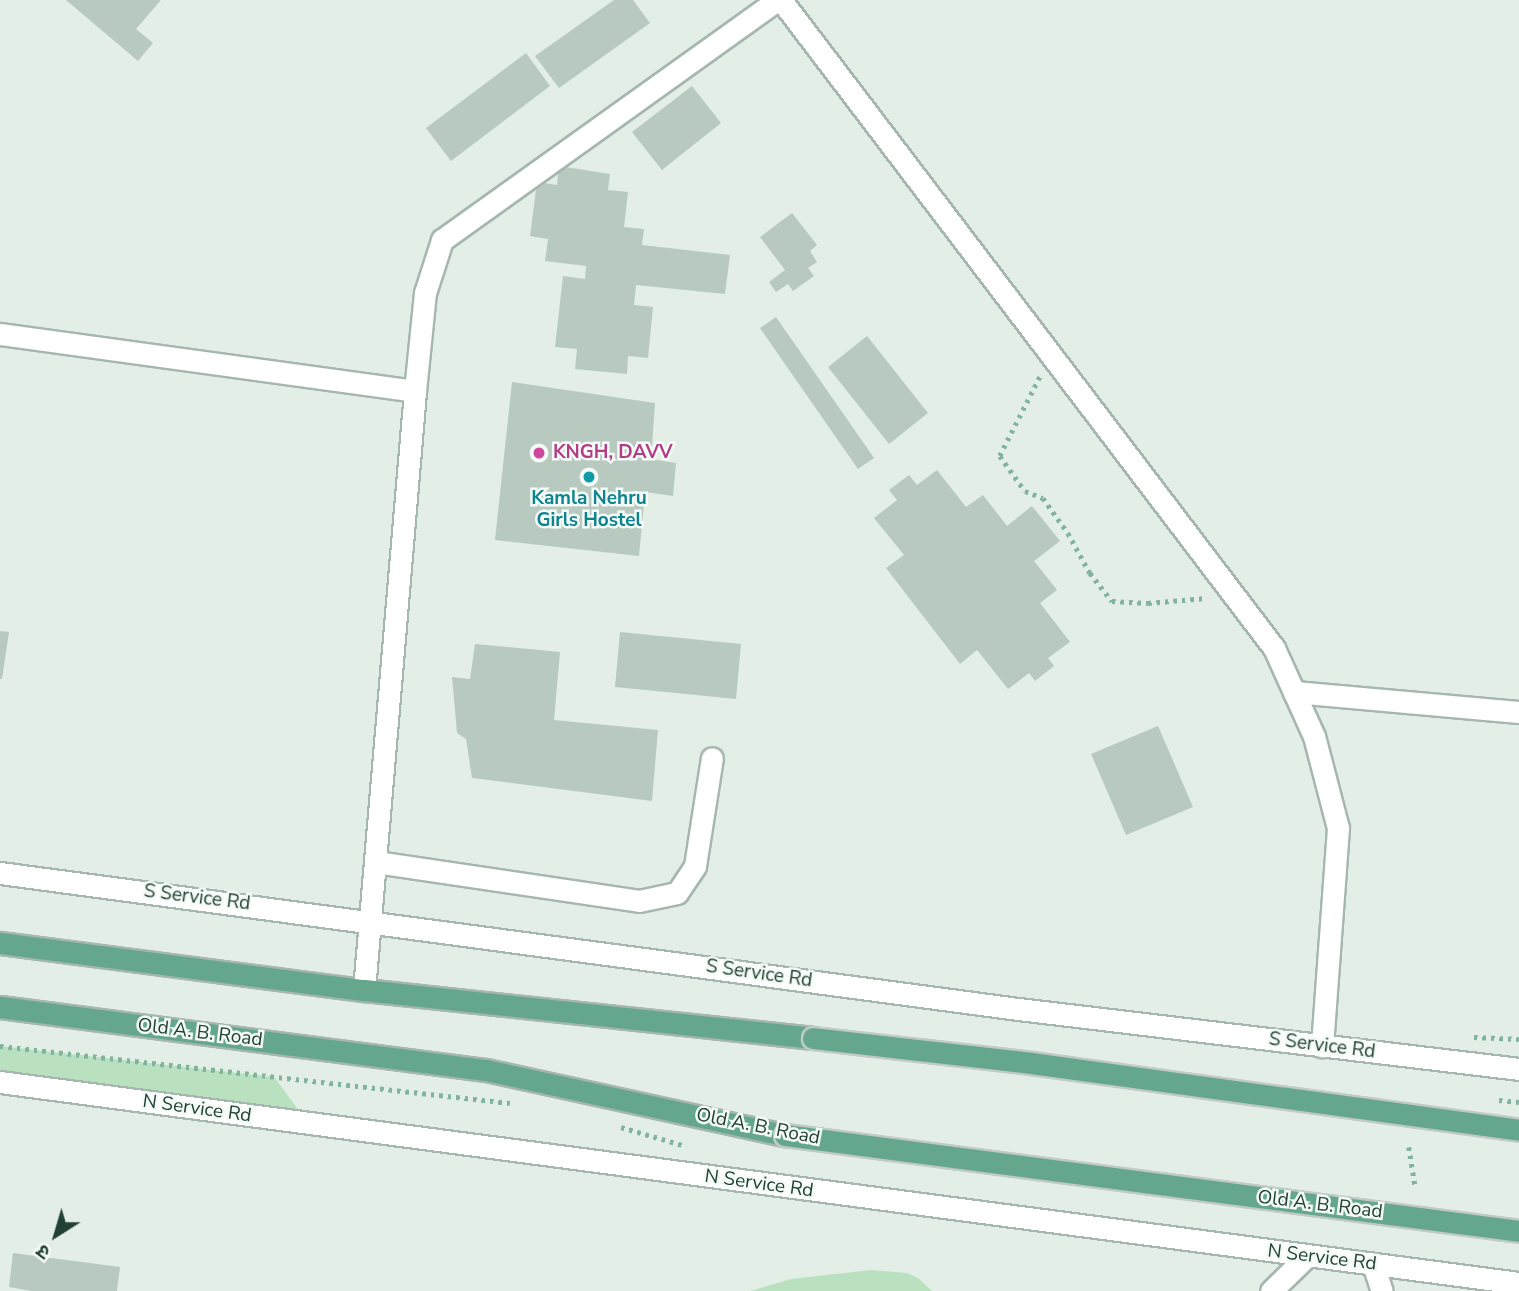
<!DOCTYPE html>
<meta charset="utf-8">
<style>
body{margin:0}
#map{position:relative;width:1519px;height:1291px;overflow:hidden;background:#e3eee7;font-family:"Nunito Sans","Noto Sans Devanagari",sans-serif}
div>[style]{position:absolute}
.green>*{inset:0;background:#bae1bf}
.building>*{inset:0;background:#b8c9c0}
.path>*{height:4.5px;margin-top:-2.25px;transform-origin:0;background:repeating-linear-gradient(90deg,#81b49d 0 3.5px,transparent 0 8.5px)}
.roads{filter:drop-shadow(2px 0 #a5b7ae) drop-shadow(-2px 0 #a5b7ae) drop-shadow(0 2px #a5b7ae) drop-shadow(0 -2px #a5b7ae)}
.minor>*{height:21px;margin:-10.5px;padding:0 10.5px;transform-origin:10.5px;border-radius:10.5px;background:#fff}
.major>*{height:21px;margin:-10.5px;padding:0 10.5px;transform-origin:10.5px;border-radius:10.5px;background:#64a78d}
.bridges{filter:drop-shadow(2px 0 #c1cac6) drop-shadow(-2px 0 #c1cac6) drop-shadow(0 2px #c1cac6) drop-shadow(0 -2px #c1cac6)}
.major-bridge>*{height:21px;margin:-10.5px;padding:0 10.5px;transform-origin:10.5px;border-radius:10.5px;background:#64a78d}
.dots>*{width:19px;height:19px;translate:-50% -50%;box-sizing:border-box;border:4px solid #f4faf6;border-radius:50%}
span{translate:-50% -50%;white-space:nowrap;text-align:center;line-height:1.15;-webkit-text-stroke:5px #f4faf6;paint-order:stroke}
.hotel-label{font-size:19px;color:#b23c85;font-weight:700}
.left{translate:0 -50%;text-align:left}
.culture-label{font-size:19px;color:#0d838f;font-weight:700}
.street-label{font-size:19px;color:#214134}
.north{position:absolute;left:21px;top:1200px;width:70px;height:70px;-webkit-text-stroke:5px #f4faf6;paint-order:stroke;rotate:217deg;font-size:19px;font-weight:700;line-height:28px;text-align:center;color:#214134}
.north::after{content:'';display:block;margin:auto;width:24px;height:32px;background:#214134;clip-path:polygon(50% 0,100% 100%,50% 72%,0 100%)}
</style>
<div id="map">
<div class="green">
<div style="clip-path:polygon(0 1046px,274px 1077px,309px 1124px,0 1082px)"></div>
<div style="clip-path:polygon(871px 1270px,907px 1273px,918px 1278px,932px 1291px,750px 1291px,791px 1279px)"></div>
</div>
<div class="building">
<div style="clip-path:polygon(66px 0,161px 0,136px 29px,153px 43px,138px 61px)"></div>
<div style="clip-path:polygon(614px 0,633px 0,650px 23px,559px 88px,535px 56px)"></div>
<div style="clip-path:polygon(526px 53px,550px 86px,451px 161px,426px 128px)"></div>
<div style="clip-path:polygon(692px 86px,721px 123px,662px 170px,632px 132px)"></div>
<div style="clip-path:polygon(559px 166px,610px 174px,608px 190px,628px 192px,624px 227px,644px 229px,642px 245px,730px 255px,725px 294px,636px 285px,634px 305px,653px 307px,648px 358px,628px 356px,627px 374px,575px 369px,577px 349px,555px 347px,563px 276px,585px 279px,586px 266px,545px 261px,548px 239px,530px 236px,537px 182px,557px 185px)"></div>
<div style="clip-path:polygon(792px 213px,817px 245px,810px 251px,817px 262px,808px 268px,814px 276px,793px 291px,788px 284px,776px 292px,769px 282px,785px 270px,760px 237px)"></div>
<div style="clip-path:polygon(776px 317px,874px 458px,858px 469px,760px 328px)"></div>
<div style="clip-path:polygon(867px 336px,928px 413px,889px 444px,828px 367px)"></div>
<div style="clip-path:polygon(512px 382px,655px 403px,651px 459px,676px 463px,673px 496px,645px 492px,639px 556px,495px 540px)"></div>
<div style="clip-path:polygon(937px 470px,966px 507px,983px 495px,1007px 526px,1032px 506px,1060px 541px,1034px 561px,1057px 590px,1040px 603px,1070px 642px,1048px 658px,1054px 666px,1035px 681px,1029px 673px,1008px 689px,977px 650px,960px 664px,886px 568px,904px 555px,874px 518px,897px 500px,889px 490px,909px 475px,917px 485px)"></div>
<div style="clip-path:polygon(0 631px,9px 632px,2px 679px,0 679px)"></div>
<div style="clip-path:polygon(620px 632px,741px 644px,736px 699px,615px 687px)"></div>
<div style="clip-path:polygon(475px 644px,560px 652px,554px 720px,658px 730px,652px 801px,472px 778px,466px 739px,457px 733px,452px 677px,470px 679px)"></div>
<div style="clip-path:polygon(1158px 726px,1193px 807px,1126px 835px,1091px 754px)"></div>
<div style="clip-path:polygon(13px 1253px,120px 1267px,117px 1291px,32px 1291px,9px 1287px)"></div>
</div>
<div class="path">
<div style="left:1040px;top:377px;width:89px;rotate:116.9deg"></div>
<div style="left:1000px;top:456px;width:43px;rotate:54.5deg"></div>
<div style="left:1025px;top:491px;width:19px;rotate:21deg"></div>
<div style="left:1043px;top:498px;width:43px;rotate:54.5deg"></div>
<div style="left:1068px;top:533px;width:46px;rotate:61.2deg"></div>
<div style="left:1090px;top:573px;width:36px;rotate:52deg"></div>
<div style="left:1112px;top:601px;width:36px;rotate:3deg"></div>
<div style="left:1148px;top:603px;width:58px;rotate:-4.9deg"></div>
<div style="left:1474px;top:1037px;width:45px;rotate:2.5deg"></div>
<div style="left:0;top:1046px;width:513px;rotate:6.38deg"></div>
<div style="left:1499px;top:1100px;width:20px;rotate:6deg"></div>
<div style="left:621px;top:1127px;width:68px;rotate:16.3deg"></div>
<div style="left:1409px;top:1147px;width:39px;rotate:81deg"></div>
</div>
<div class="roads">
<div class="minor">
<div style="left:781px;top:0;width:814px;rotate:52.74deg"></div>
<div style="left:1274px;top:648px;width:97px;rotate:65.6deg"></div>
<div style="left:1314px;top:736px;width:95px;rotate:75.4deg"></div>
<div style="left:1338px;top:828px;width:219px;rotate:94.2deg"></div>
<div style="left:0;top:334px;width:419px;rotate:7.8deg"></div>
<div style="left:1294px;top:692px;width:226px;rotate:5.1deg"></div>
<div style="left:376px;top:862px;width:266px;rotate:8.4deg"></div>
<div style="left:639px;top:901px;width:39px;rotate:-12deg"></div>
<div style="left:677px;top:893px;width:32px;rotate:-56deg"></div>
<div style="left:695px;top:866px;width:109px;rotate:-81.1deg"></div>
<div style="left:0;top:873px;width:1019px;rotate:7.61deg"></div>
<div style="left:1010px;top:1008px;width:513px;rotate:6.83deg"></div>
<div style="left:364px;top:990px;width:601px;rotate:-85.13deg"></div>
<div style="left:415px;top:391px;width:99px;rotate:-84.2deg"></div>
<div style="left:425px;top:293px;width:56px;rotate:-72.2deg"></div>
<div style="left:442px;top:240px;width:412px;rotate:-35.6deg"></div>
<div style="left:0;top:1082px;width:1532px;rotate:7.54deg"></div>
<div style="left:1373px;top:1264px;width:28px;rotate:72deg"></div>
<div style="left:1271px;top:1291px;width:50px;rotate:-44.2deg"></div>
</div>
<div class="major">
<div style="left:0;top:943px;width:367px;rotate:7.4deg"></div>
<div style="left:364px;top:990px;width:452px;rotate:6.1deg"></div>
<div style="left:0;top:1007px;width:490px;rotate:7.4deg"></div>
<div style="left:486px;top:1070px;width:306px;rotate:12.3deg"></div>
</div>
</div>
<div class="bridges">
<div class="major-bridge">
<div style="left:813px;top:1038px;width:219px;rotate:6.5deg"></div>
<div style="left:1031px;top:1063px;width:493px;rotate:7.8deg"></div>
<div style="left:785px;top:1135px;width:740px;rotate:7.45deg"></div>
</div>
</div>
<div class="dots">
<div style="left:539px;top:453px;background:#d1479c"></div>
<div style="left:589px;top:477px;background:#0f9aa8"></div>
</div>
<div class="hotel-label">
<span class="left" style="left:553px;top:453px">KNGH, DAVV</span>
</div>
<div class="culture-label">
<span style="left:589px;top:510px">Kamla Nehru<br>Girls Hostel</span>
</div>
<div class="street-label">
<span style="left:197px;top:898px;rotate:7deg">S Service Rd</span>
<span style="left:759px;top:974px;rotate:8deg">S Service Rd</span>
<span style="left:200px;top:1033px;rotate:7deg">Old A. B. Road</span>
<span style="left:1322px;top:1046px;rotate:7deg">S Service Rd</span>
<span style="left:197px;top:1109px;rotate:8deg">N Service Rd</span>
<span style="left:758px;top:1127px;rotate:11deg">Old A. B. Road</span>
<span style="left:759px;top:1184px;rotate:8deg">N Service Rd</span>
<span style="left:1320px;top:1205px;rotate:7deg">Old A. B. Road</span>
<span style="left:1322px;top:1258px;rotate:7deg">N Service Rd</span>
</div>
<div class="north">उ</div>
</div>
